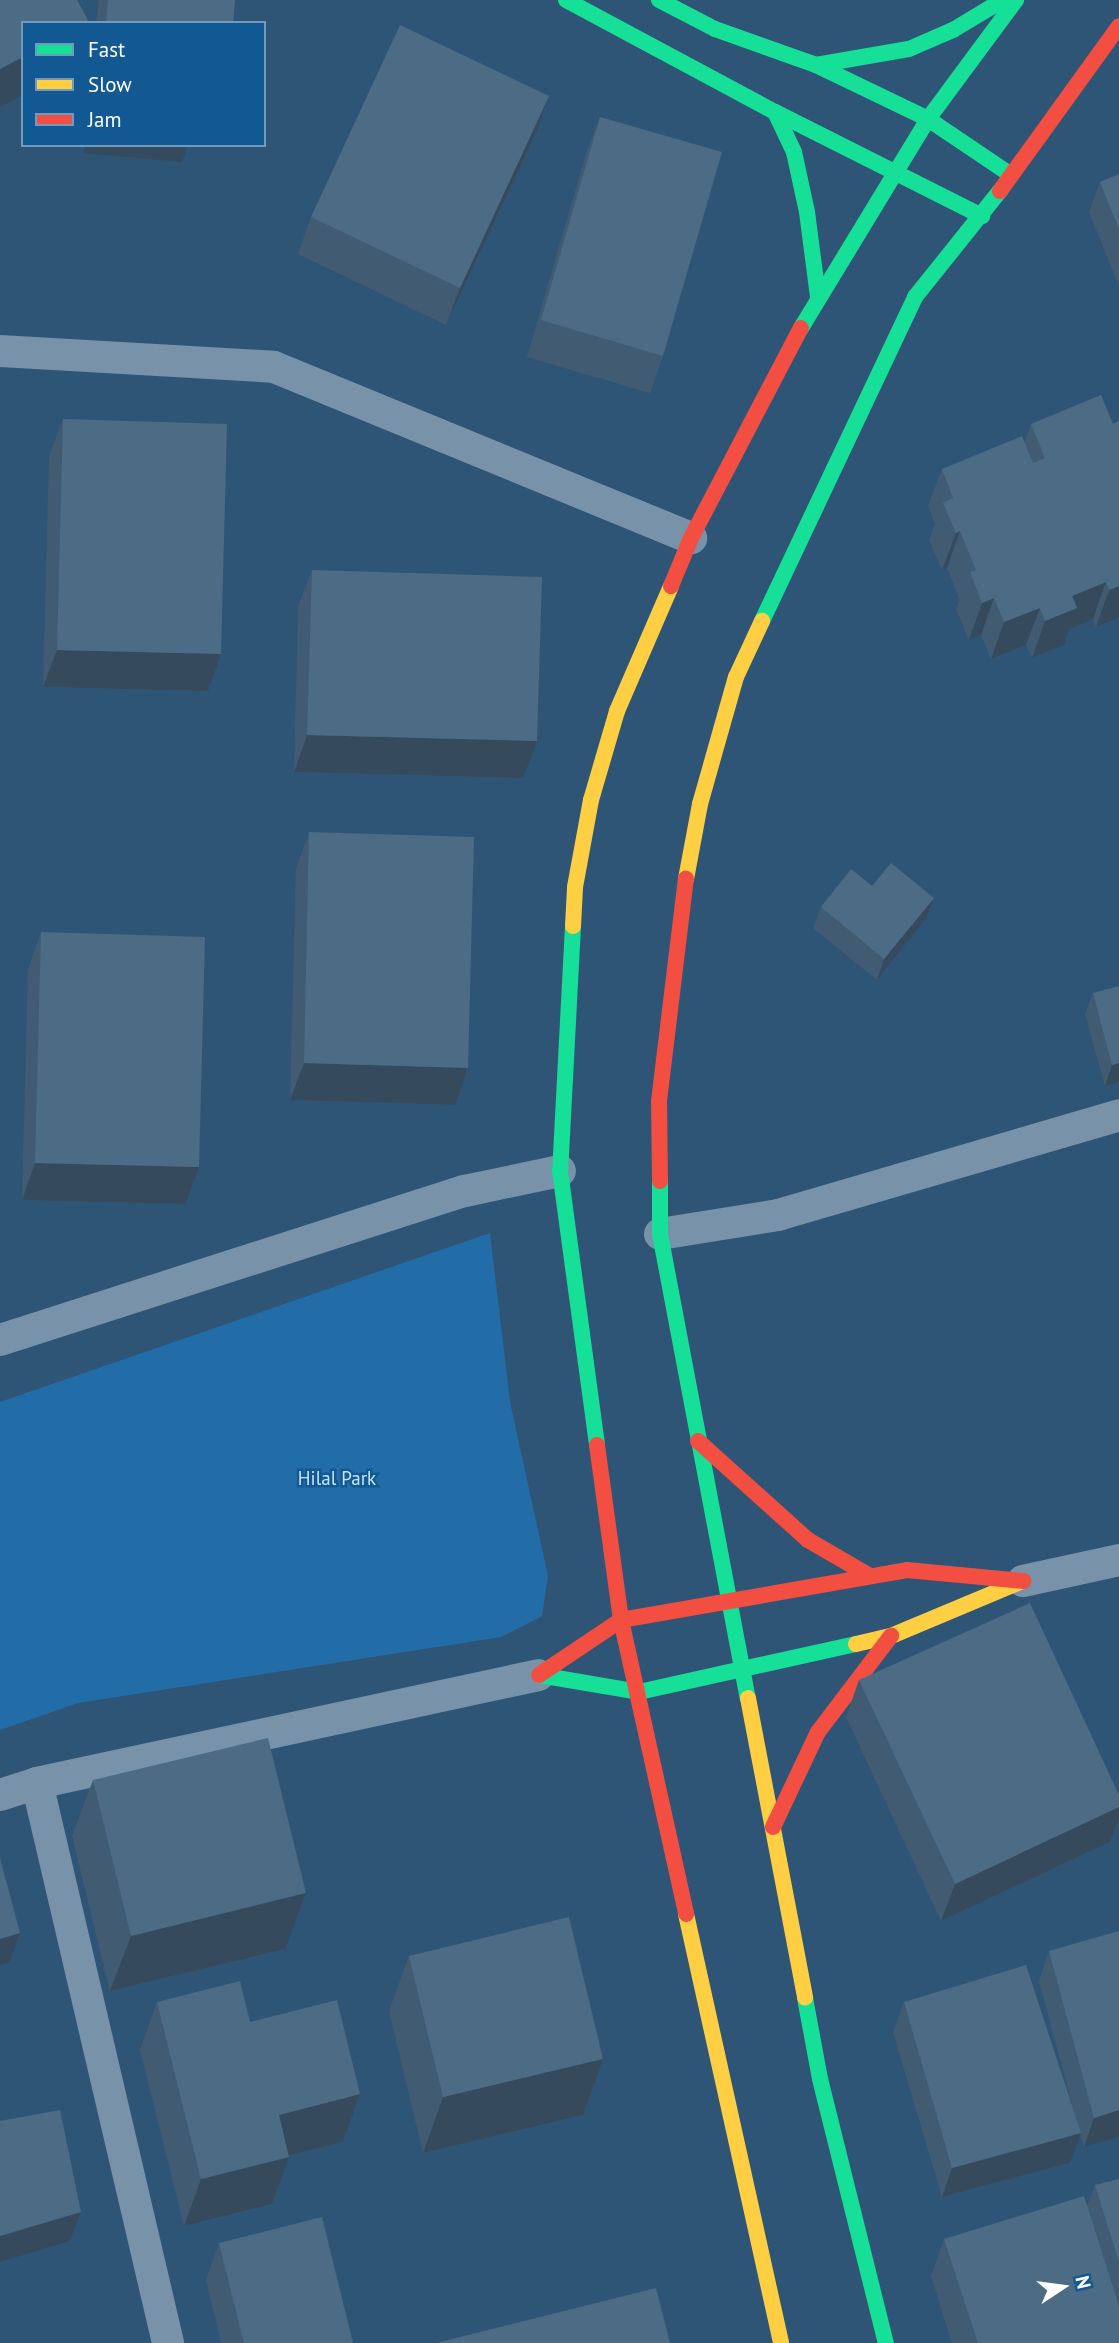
<!DOCTYPE html>
<style>
body{margin:0}
#map{position:relative;width:1119px;height:2343px;overflow:hidden;background:#2f5576;font-family:"PT Sans",sans-serif}
div>[style]{position:absolute}
.green>*{inset:0;background:#226da8}
.street>*{height:32px;margin:-16px;padding:0 16px;transform-origin:16px;border-radius:16px;background:#7792a9}
.fast>*{height:16px;margin:-8px;padding:0 8px;transform-origin:8px;border-radius:8px;background:#16e098}
.slow>*{height:16px;margin:-8px;padding:0 8px;transform-origin:8px;border-radius:8px;background:#ffcf43}
.jam>*{height:16px;margin:-8px;padding:0 8px;transform-origin:8px;border-radius:8px;background:#f24e42}
.wall>*{inset:0;background:#415c72}
.shaded-wall>*{inset:0;background:#354b5d}
.building>*{inset:0;background:#4c6b85}
span{translate:-50% -50%;white-space:nowrap;text-align:center;line-height:1.15;-webkit-text-stroke:5px #125893;paint-order:stroke}
.park-label{font-size:19px;color:#c6e5fd}
.legend{position:absolute;left:21px;top:21px;width:245px;height:126px;box-sizing:border-box;background:#125893;border:2px solid #719bbe;margin:0;padding:9px 12px;list-style:none;font-size:21px;color:#fff}
.legend li{display:flex;align-items:center;gap:14px;height:35px}
.legend b{width:35px;border:2px solid #719bbe}
.north{position:absolute;left:1028px;top:2252px;width:70px;height:70px;-webkit-text-stroke:5px #125893;paint-order:stroke;rotate:77deg;font-size:19px;font-weight:700;line-height:28px;text-align:center;color:#fff}
.north::after{content:'';display:block;margin:auto;width:24px;height:32px;background:#fff;clip-path:polygon(50% 0,100% 100%,50% 72%,0 100%)}
</style>
<div id="map">
<div class="green">
<div style="clip-path:polygon(490px 1233px,510px 1402px,548px 1576px,542px 1616px,501px 1637px,78px 1703px,0 1730px,0 1402px)"></div>
</div>
<div class="street">
<div style="left:0;top:351px;width:274px;rotate:3.3deg"></div>
<div style="left:274px;top:367px;width:451px;rotate:22.3deg"></div>
<div style="left:660px;top:1234px;width:120px;rotate:-9.1deg"></div>
<div style="left:778px;top:1215px;width:355px;rotate:-16.3deg"></div>
<div style="left:0;top:1340px;width:488px;rotate:-17.8deg"></div>
<div style="left:465px;top:1191px;width:97px;rotate:-11.9deg"></div>
<div style="left:1023px;top:1581px;width:98px;rotate:-12.3deg"></div>
<div style="left:37px;top:1783px;width:575px;rotate:76.83deg"></div>
<div style="left:0;top:1795px;width:39px;rotate:-18deg"></div>
<div style="left:37px;top:1783px;width:513px;rotate:-12.14deg"></div>
</div>
<div class="fast">
<div style="left:566px;top:0;width:237px;rotate:28.2deg"></div>
<div style="left:775px;top:112px;width:232px;rotate:26.7deg"></div>
<div style="left:659px;top:0;width:63px;rotate:27.4deg"></div>
<div style="left:715px;top:29px;width:107px;rotate:19.6deg"></div>
<div style="left:816px;top:65px;width:124px;rotate:25.7deg"></div>
<div style="left:928px;top:119px;width:100px;rotate:34deg"></div>
<div style="left:816px;top:65px;width:94px;rotate:-9.8deg"></div>
<div style="left:909px;top:49px;width:48px;rotate:-23.4deg"></div>
<div style="left:953px;top:30px;width:58px;rotate:-31deg"></div>
<div style="left:775px;top:112px;width:44px;rotate:64.6deg"></div>
<div style="left:794px;top:152px;width:61px;rotate:77.8deg"></div>
<div style="left:807px;top:212px;width:86px;rotate:82.6deg"></div>
<div style="left:801px;top:328px;width:245px;rotate:-58.7deg"></div>
<div style="left:928px;top:119px;width:148px;rotate:-53.5deg"></div>
<div style="left:762px;top:621px;width:358px;rotate:-64.7deg"></div>
<div style="left:915px;top:297px;width:136px;rotate:-51.3deg"></div>
<div style="left:573px;top:926px;width:245px;rotate:93deg"></div>
<div style="left:560px;top:1171px;width:276px;rotate:82.3deg"></div>
<div style="left:660px;top:1181px;width:53px;rotate:90deg"></div>
<div style="left:660px;top:1234px;width:472px;rotate:79.3deg"></div>
<div style="left:539px;top:1675px;width:101px;rotate:9.6deg"></div>
<div style="left:639px;top:1692px;width:222px;rotate:-12.5deg"></div>
<div style="left:805px;top:1998px;width:82px;rotate:79.5deg"></div>
<div style="left:820px;top:2079px;width:272px;rotate:76deg"></div>
</div>
<div class="slow">
<div style="left:686px;top:879px;width:76px;rotate:-79.4deg"></div>
<div style="left:700px;top:804px;width:132px;rotate:-74.2deg"></div>
<div style="left:736px;top:677px;width:62px;rotate:-65.1deg"></div>
<div style="left:573px;top:926px;width:39px;rotate:-87deg"></div>
<div style="left:575px;top:887px;width:88px;rotate:-79.6deg"></div>
<div style="left:591px;top:800px;width:93px;rotate:-73.7deg"></div>
<div style="left:617px;top:711px;width:136px;rotate:-66.6deg"></div>
<div style="left:856px;top:1644px;width:36px;rotate:-13deg"></div>
<div style="left:891px;top:1636px;width:140px;rotate:-22.7deg"></div>
<div style="left:748px;top:1698px;width:305px;rotate:79.2deg"></div>
<div style="left:686px;top:1914px;width:439px;rotate:77.5deg"></div>
</div>
<div class="jam">
<div style="left:1000px;top:191px;width:203px;rotate:-54.2deg"></div>
<div style="left:671px;top:586px;width:52px;rotate:-67.4deg"></div>
<div style="left:691px;top:538px;width:237px;rotate:-62.4deg"></div>
<div style="left:660px;top:1181px;width:80px;rotate:-90.7deg"></div>
<div style="left:659px;top:1101px;width:224px;rotate:-83.1deg"></div>
<div style="left:698px;top:1441px;width:148px;rotate:42deg"></div>
<div style="left:808px;top:1540px;width:72px;rotate:30.1deg"></div>
<div style="left:597px;top:1445px;width:177px;rotate:82.2deg"></div>
<div style="left:621px;top:1620px;width:301px;rotate:77.5deg"></div>
<div style="left:539px;top:1675px;width:99px;rotate:-33.9deg"></div>
<div style="left:621px;top:1620px;width:290px;rotate:-9.9deg"></div>
<div style="left:907px;top:1570px;width:117px;rotate:5.4deg"></div>
<div style="left:773px;top:1827px;width:105px;rotate:-64.7deg"></div>
<div style="left:818px;top:1732px;width:121px;rotate:-52.8deg"></div>
</div>
<div class="wall">
<div style="clip-path:polygon(99px 0,235px 0,233px 23px,96px 23px)"></div>
<div style="clip-path:polygon(549px 96px,536px 133px,446px 325px,298px 254px,311px 217px)"></div>
<div style="clip-path:polygon(600px 117px,663px 356px,650px 393px,527px 357px,586px 154px)"></div>
<div style="clip-path:polygon(1119px 174px,1119px 286px,1089px 212px,1100px 182px)"></div>
<div style="clip-path:polygon(1101px 395px,1119px 618px,1096px 627px,1093px 619px,1069px 629px,1064px 645px,1032px 658px,1026px 645px,991px 659px,981px 635px,969px 640px,956px 609px,960px 600px,947px 568px,942px 570px,929px 540px,935px 524px,928px 506px,942px 469px,1025px 441px,1031px 424px)"></div>
<div style="clip-path:polygon(63px 419px,208px 691px,43px 687px,49px 456px)"></div>
<div style="clip-path:polygon(312px 570px,523px 778px,294px 772px,298px 607px)"></div>
<div style="clip-path:polygon(309px 832px,455px 1105px,290px 1100px,296px 869px)"></div>
<div style="clip-path:polygon(872px 886px,934px 898px,926px 919px,877px 980px,813px 928px,821px 907px)"></div>
<div style="clip-path:polygon(41px 932px,199px 1167px,186px 1204px,22px 1200px,28px 969px)"></div>
<div style="clip-path:polygon(1093px 993px,1119px 1082px,1105px 1086px,1085px 1014px)"></div>
<div style="clip-path:polygon(859px 1680px,1119px 1795px,1119px 1818px,1110px 1842px,941px 1921px,846px 1717px)"></div>
<div style="clip-path:polygon(93px 1780px,285px 1949px,110px 1991px,72px 1836px)"></div>
<div style="clip-path:polygon(1119px 1931px,1119px 2137px,1084px 2147px,1080px 2135px,1070px 2163px,942px 2197px,893px 2032px,904px 2002px,1075px 2115px,1039px 1981px,1049px 1951px)"></div>
<div style="clip-path:polygon(409px 1956px,583px 2115px,423px 2153px,389px 2011px)"></div>
<div style="clip-path:polygon(157px 2002px,250px 2022px,360px 2094px,343px 2142px,289px 2155px,272px 2204px,184px 2226px,140px 2050px)"></div>
<div style="clip-path:polygon(1119px 2179px,1119px 2343px,952px 2343px,931px 2276px,944px 2239px,1087px 2206px,1095px 2185px)"></div>
<div style="clip-path:polygon(219px 2243px,353px 2343px,221px 2343px,206px 2280px)"></div>
</div>
<div class="shaded-wall">
<div style="clip-path:polygon(23px 57px,23px 95px,0 107px,0 69px)"></div>
<div style="clip-path:polygon(549px 96px,536px 133px,446px 325px,460px 288px)"></div>
<div style="clip-path:polygon(86px 145px,188px 145px,182px 162px,83px 153px)"></div>
<div style="clip-path:polygon(960px 531px,947px 568px,942px 570px,956px 533px)"></div>
<div style="clip-path:polygon(1106px 582px,1093px 619px,1069px 629px,1064px 645px,1032px 658px,1045px 621px,1072px 596px)"></div>
<div style="clip-path:polygon(1119px 586px,1119px 618px,1096px 627px,1109px 590px)"></div>
<div style="clip-path:polygon(994px 598px,981px 635px,969px 640px,982px 603px)"></div>
<div style="clip-path:polygon(1040px 608px,1026px 645px,991px 659px,1004px 622px)"></div>
<div style="clip-path:polygon(57px 650px,221px 654px,208px 691px,43px 687px)"></div>
<div style="clip-path:polygon(307px 735px,537px 741px,523px 778px,294px 772px)"></div>
<div style="clip-path:polygon(934px 898px,926px 919px,877px 980px,884px 959px)"></div>
<div style="clip-path:polygon(304px 1063px,468px 1068px,455px 1105px,290px 1100px)"></div>
<div style="clip-path:polygon(1119px 1063px,1119px 1082px,1105px 1086px,1112px 1065px)"></div>
<div style="clip-path:polygon(35px 1163px,199px 1167px,186px 1204px,22px 1200px)"></div>
<div style="clip-path:polygon(1119px 1807px,1119px 1818px,1110px 1842px,941px 1921px,955px 1884px)"></div>
<div style="clip-path:polygon(306px 1893px,285px 1949px,110px 1991px,131px 1936px)"></div>
<div style="clip-path:polygon(20px 1933px,9px 1963px,0 1965px,0 1939px)"></div>
<div style="clip-path:polygon(603px 2059px,583px 2115px,423px 2153px,443px 2097px)"></div>
<div style="clip-path:polygon(360px 2094px,343px 2142px,261px 2162px,279px 2115px)"></div>
<div style="clip-path:polygon(1119px 2110px,1119px 2137px,1084px 2147px,1094px 2118px)"></div>
<div style="clip-path:polygon(1081px 2133px,1070px 2163px,942px 2197px,952px 2168px)"></div>
<div style="clip-path:polygon(289px 2157px,272px 2204px,184px 2226px,201px 2179px)"></div>
<div style="clip-path:polygon(81px 2212px,70px 2241px,0 2262px,0 2236px)"></div>
</div>
<div class="building">
<div style="clip-path:polygon(0 0,77px 0,89px 22px,87px 23px,23px 23px,23px 57px,0 69px)"></div>
<div style="clip-path:polygon(108px 0,235px 0,233px 23px,106px 23px)"></div>
<div style="clip-path:polygon(400px 25px,549px 96px,460px 288px,311px 217px)"></div>
<div style="clip-path:polygon(600px 117px,722px 152px,663px 356px,541px 320px)"></div>
<div style="clip-path:polygon(1119px 174px,1119px 229px,1100px 182px)"></div>
<div style="clip-path:polygon(1101px 395px,1113px 424px,1119px 421px,1119px 586px,1109px 590px,1106px 582px,1072px 596px,1077px 608px,1045px 621px,1040px 608px,1004px 622px,994px 598px,982px 603px,970px 572px,976px 570px,960px 531px,956px 533px,943px 503px,953px 498px,942px 469px,1022px 436px,1033px 463px,1045px 458px,1031px 424px)"></div>
<div style="clip-path:polygon(63px 419px,227px 424px,221px 654px,57px 650px)"></div>
<div style="clip-path:polygon(312px 570px,542px 577px,537px 741px,307px 735px)"></div>
<div style="clip-path:polygon(309px 832px,474px 837px,468px 1068px,304px 1063px)"></div>
<div style="clip-path:polygon(891px 863px,934px 898px,884px 959px,821px 907px,851px 869px,872px 886px)"></div>
<div style="clip-path:polygon(41px 932px,205px 937px,199px 1167px,35px 1163px)"></div>
<div style="clip-path:polygon(1119px 986px,1119px 1063px,1112px 1065px,1093px 993px)"></div>
<div style="clip-path:polygon(1030px 1603px,1119px 1795px,1119px 1807px,955px 1884px,859px 1680px)"></div>
<div style="clip-path:polygon(268px 1738px,306px 1893px,131px 1936px,93px 1780px)"></div>
<div style="clip-path:polygon(0 1858px,20px 1933px,0 1939px)"></div>
<div style="clip-path:polygon(569px 1917px,603px 2059px,443px 2097px,409px 1956px)"></div>
<div style="clip-path:polygon(1119px 1931px,1119px 2110px,1094px 2118px,1049px 1951px)"></div>
<div style="clip-path:polygon(1026px 1965px,1081px 2133px,952px 2168px,904px 2002px)"></div>
<div style="clip-path:polygon(240px 1981px,250px 2022px,337px 2000px,360px 2094px,279px 2115px,289px 2157px,201px 2179px,157px 2002px)"></div>
<div style="clip-path:polygon(60px 2110px,81px 2212px,0 2236px,0 2121px)"></div>
<div style="clip-path:polygon(1119px 2179px,1119px 2262px,1095px 2185px)"></div>
<div style="clip-path:polygon(1084px 2196px,1119px 2306px,1119px 2343px,978px 2343px,944px 2239px)"></div>
<div style="clip-path:polygon(322px 2217px,353px 2343px,244px 2343px,219px 2243px)"></div>
<div style="clip-path:polygon(656px 2288px,670px 2343px,436px 2343px)"></div>
</div>
<div class="park-label">
<span style="left:337px;top:1479px">Hilal Park</span>
</div>
<ul class="legend">
<li><b style="height:9px;background:#16e098"></b>Fast</li>
<li><b style="height:9px;background:#ffcf43"></b>Slow</li>
<li><b style="height:9px;background:#f24e42"></b>Jam</li>
</ul>
<div class="north">N</div>
</div>
